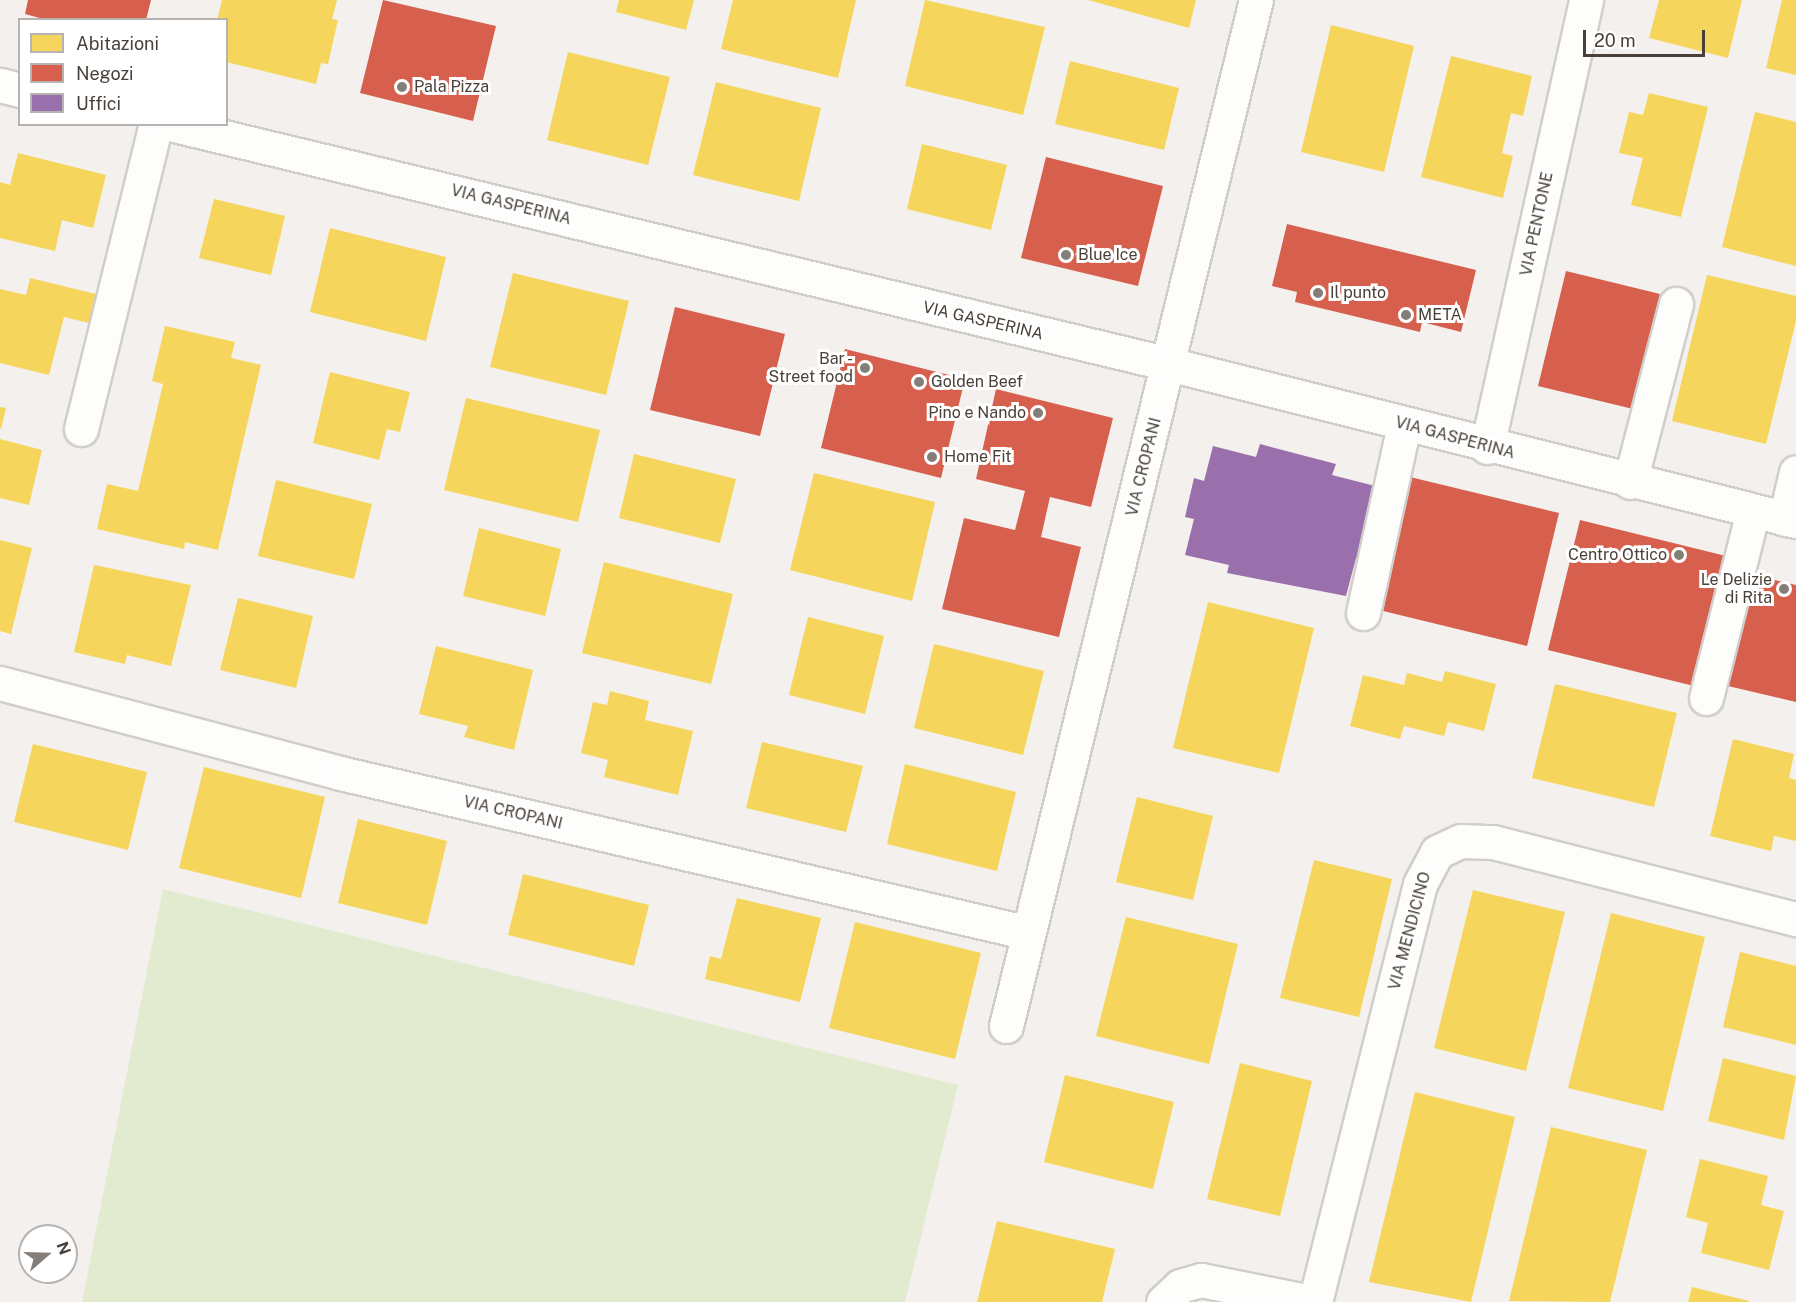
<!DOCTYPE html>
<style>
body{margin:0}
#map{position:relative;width:1796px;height:1302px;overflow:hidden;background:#f3f0ed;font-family:"Public Sans",sans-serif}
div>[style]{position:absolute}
.green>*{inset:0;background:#e2ebcf}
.homes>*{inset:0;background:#f6d55c}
.shops>*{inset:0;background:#d6604d}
.offices>*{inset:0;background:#9970ab}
.roads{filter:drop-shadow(2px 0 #d1ceca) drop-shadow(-2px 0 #d1ceca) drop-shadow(0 2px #d1ceca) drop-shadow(0 -2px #d1ceca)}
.minor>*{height:33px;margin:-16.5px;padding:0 16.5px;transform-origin:16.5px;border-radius:16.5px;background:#fdfdfc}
.tertiary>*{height:33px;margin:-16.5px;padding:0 16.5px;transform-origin:16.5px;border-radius:16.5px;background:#fdfdfc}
.dots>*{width:16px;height:16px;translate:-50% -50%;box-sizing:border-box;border:3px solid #fff;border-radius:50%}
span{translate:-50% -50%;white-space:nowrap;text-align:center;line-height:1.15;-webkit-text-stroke:6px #fff;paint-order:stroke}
.poi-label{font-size:16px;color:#494139}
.left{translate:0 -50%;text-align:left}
.right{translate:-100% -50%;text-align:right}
.street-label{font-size:16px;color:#494139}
.legend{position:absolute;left:18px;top:18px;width:210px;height:108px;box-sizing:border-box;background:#fff;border:2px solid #b6b3b0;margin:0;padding:8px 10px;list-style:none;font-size:18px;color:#494139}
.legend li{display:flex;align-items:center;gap:12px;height:30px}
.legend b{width:30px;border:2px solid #b6b3b0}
.north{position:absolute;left:18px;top:1224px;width:60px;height:60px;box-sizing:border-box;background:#fff;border:2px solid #b6b3b0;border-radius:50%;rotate:70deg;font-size:16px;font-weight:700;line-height:24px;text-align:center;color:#494139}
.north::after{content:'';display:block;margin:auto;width:21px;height:27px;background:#847e78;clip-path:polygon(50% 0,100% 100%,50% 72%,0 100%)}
.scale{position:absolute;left:1583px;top:30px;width:122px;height:27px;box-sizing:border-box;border:3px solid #494139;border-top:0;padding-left:8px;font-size:18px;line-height:21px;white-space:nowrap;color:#494139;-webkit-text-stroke:4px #fff;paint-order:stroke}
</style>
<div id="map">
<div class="green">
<div style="clip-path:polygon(163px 889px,958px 1085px,905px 1302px,82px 1302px)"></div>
</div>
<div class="homes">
<div style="clip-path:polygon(222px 0,337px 0,332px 19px,338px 20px,328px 64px,321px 63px,316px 84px,226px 62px,226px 20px,217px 20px)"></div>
<div style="clip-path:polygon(619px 0,694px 0,686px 30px,616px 12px)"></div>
<div style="clip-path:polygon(733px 0,856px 0,838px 78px,721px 49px)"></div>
<div style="clip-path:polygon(925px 0,1045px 27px,1023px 115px,905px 86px)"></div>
<div style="clip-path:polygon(1088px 0,1196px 0,1189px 28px)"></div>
<div style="clip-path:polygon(1659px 0,1742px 0,1728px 58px,1649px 38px)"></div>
<div style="clip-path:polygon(1782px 0,1796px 0,1796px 75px,1766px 68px)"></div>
<div style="clip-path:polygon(1331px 25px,1414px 46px,1384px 172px,1301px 152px)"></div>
<div style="clip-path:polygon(568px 52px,670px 77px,648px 165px,547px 140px)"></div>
<div style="clip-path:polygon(1451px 56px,1532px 76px,1523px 116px,1511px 113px,1502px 153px,1513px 156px,1503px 198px,1421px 177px)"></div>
<div style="clip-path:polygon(1070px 61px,1179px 88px,1164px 150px,1055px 124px)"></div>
<div style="clip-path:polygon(716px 82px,821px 108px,799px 201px,693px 175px)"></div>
<div style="clip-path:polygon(1649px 93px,1708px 107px,1681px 217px,1631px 205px,1643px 158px,1619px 153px,1629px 112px,1643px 115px)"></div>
<div style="clip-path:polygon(1755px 112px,1796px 122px,1796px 266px,1722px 247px)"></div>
<div style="clip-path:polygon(922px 144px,1007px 165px,991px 230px,907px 209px)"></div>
<div style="clip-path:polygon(18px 153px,106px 175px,93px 228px,62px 220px,55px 251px,0 238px,0 182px,10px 185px)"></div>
<div style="clip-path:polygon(214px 199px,285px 216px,271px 275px,199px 258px)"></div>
<div style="clip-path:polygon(330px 228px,446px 257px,426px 341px,310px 312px)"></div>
<div style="clip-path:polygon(513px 273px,629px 301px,606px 395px,490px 367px)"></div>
<div style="clip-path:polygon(1707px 275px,1796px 296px,1796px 321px,1766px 444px,1672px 421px)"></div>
<div style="clip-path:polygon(30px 278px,96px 294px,89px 323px,64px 317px,49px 375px,0 363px,0 289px,26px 295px)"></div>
<div style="clip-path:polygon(165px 326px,235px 342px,231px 358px,261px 365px,218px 550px,185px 542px,184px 549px,97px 529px,107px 484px,138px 491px,163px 384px,152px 381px)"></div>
<div style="clip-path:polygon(330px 372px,410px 392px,400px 432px,387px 429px,379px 460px,313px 443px)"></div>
<div style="clip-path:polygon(466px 398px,600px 430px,578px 522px,444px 490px)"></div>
<div style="clip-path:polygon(0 407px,6px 408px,1px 429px,0 428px)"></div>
<div style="clip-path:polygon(0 439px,42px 450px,29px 505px,0 498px)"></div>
<div style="clip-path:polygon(634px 454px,736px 479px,720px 543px,619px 518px)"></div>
<div style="clip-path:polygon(814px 473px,935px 502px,912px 601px,790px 570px)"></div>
<div style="clip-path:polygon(276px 480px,372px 504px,354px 579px,258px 556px)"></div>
<div style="clip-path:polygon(479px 528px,561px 549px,545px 616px,463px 596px)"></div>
<div style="clip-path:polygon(0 540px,32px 548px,11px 634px,0 631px)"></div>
<div style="clip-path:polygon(604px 562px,733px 594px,711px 684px,582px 653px)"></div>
<div style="clip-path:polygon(94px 565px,191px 585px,171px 666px,127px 655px,125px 664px,74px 652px)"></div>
<div style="clip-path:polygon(238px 598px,313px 616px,296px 688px,220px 670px)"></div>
<div style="clip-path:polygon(1208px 602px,1314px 628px,1279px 773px,1173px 748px)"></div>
<div style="clip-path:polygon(808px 617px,884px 636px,865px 714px,789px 695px)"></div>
<div style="clip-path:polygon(934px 644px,1044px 671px,1023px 755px,914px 728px)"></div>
<div style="clip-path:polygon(436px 646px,533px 670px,514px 750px,464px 737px,468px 726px,419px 714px)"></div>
<div style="clip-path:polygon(1445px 671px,1496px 684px,1484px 731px,1448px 722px,1444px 736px,1404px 726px,1400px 739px,1350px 726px,1363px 675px,1404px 685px,1407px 673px,1442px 682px)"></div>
<div style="clip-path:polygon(1555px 684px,1677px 713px,1654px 807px,1532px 778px)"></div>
<div style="clip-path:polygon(610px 691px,649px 701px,645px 720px,693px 731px,678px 795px,604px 777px,608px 760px,581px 753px,593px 702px,607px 705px)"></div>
<div style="clip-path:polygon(1733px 739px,1794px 754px,1789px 778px,1796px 780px,1796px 841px,1774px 836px,1771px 851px,1710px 836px)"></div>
<div style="clip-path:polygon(762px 742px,863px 766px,846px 832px,746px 808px)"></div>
<div style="clip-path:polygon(33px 744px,147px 772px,128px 850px,14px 822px)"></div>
<div style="clip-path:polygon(905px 764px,1016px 792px,997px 871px,887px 844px)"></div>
<div style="clip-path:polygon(204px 767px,325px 797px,301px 898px,179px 868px)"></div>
<div style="clip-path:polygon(1137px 797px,1213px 816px,1193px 900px,1116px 882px)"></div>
<div style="clip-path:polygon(358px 819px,447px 841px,427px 925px,338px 903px)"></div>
<div style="clip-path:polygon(1314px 860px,1392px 879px,1359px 1017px,1280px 998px)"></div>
<div style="clip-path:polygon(523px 874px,649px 905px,634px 966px,508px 935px)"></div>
<div style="clip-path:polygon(1473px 890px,1565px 912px,1526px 1071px,1434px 1048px)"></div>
<div style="clip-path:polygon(737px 898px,821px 918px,800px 1002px,705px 979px,710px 956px,721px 959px)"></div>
<div style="clip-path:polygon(1611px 913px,1705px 937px,1663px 1111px,1568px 1088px)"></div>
<div style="clip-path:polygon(1126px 917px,1238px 944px,1209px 1064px,1096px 1036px)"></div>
<div style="clip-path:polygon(855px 922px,981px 953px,955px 1059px,829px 1028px)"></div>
<div style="clip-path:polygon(1740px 952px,1796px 966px,1796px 1045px,1723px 1027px)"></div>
<div style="clip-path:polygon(1723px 1058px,1796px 1076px,1784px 1140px,1708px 1121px)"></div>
<div style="clip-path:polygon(1240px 1063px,1312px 1081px,1280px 1216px,1207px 1199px)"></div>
<div style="clip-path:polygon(1065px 1075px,1174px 1102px,1153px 1189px,1044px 1162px)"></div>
<div style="clip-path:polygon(1415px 1092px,1515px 1117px,1471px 1302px,1369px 1282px)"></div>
<div style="clip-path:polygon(1551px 1127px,1647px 1150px,1610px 1302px,1509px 1301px)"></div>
<div style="clip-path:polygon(1700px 1159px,1768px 1176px,1761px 1205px,1784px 1211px,1769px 1270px,1701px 1253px,1708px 1223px,1686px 1217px)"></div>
<div style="clip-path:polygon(997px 1221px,1115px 1249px,1102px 1302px,977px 1302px)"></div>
<div style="clip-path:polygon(1692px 1287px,1749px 1301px,1748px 1302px,1688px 1302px)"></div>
</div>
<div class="shops">
<div style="clip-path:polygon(28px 0,151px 0,146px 20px,47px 20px,25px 14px)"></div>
<div style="clip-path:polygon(383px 0,496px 26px,473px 121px,360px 93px)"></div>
<div style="clip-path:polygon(1046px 157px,1163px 186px,1138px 286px,1021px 258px)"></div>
<div style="clip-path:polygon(1287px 224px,1476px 270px,1461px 332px,1422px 322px,1420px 332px,1295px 302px,1297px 292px,1272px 286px)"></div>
<div style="clip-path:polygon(1566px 271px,1660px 294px,1633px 409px,1538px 386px)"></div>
<div style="clip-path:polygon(675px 307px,785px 334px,760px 436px,650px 410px)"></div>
<div style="clip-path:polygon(845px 349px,965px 379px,941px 478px,821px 448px)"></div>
<div style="clip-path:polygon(996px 389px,1113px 418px,1091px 507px,1050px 497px,1041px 537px,1081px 547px,1059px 637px,942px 609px,964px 518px,1015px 530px,1025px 491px,976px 479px)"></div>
<div style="clip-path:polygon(1410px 477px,1559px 513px,1527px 646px,1379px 610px)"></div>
<div style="clip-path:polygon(1580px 520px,1730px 557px,1698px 687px,1548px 650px)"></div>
<div style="clip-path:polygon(1754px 575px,1796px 585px,1796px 702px,1728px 686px)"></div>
</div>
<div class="offices">
<div style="clip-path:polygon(1260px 444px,1336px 464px,1332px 475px,1375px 486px,1365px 524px,1373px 526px,1364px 561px,1356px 558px,1346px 596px,1227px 573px,1229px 565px,1185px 555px,1194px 519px,1185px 517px,1194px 478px,1204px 481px,1213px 446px,1256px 457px)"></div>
</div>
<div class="roads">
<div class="minor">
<div style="left:81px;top:429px;width:314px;rotate:-76.2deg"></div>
<div style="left:1487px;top:447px;width:458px;rotate:-77.5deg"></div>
<div style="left:1630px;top:482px;width:184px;rotate:-75.5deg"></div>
<div style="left:1785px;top:519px;width:48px;rotate:-76.8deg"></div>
<div style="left:1363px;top:613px;width:192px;rotate:-77.7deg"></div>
<div style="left:0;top:683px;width:352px;rotate:14.8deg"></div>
<div style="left:340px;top:773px;width:707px;rotate:13.07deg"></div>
<div style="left:1706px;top:698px;width:193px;rotate:-75.9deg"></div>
<div style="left:1006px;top:1026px;width:1056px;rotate:-76.31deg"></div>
<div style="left:1163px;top:1302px;width:23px;rotate:-43deg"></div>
<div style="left:1180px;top:1286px;width:22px;rotate:-16deg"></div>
<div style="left:1201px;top:1280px;width:112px;rotate:11.3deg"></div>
<div style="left:1315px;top:1302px;width:431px;rotate:-75.9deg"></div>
<div style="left:1420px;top:884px;width:36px;rotate:-62deg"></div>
<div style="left:1437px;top:852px;width:26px;rotate:-25deg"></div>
<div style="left:1461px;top:841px;width:32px;rotate:2deg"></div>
<div style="left:1493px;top:842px;width:313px;rotate:14.3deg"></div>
</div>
<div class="tertiary">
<div style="left:0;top:85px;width:21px;rotate:14deg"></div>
<div style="left:170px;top:124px;width:1027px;rotate:13.51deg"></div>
<div style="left:1169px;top:364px;width:646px;rotate:14.06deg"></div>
</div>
</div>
<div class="dots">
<div style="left:402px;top:87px;background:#847e78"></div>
<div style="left:1066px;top:255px;background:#847e78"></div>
<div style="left:1318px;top:293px;background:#847e78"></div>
<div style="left:1406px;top:315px;background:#847e78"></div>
<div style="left:865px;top:368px;background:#847e78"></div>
<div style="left:919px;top:382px;background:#847e78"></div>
<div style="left:1038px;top:413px;background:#847e78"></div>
<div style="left:932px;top:457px;background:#847e78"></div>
<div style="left:1679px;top:555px;background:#847e78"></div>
<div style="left:1784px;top:589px;background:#847e78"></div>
</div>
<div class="poi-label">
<span class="left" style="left:414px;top:87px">Pala Pizza</span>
<span class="left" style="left:1078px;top:255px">Blue Ice</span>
<span class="left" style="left:1330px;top:293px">Il punto</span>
<span class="left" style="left:1418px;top:315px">META</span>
<span class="right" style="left:853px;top:368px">Bar -<br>Street food</span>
<span class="left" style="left:931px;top:382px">Golden Beef</span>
<span class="right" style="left:1026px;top:413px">Pino e Nando</span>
<span class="left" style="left:944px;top:457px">Home Fit</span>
<span class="right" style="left:1667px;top:555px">Centro Ottico</span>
<span class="right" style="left:1772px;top:589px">Le Delizie<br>di Rita</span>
</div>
<div class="street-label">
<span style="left:511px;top:205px;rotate:14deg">VIA GASPERINA</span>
<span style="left:1537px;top:224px;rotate:-78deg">VIA PENTONE</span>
<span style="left:983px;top:321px;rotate:13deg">VIA GASPERINA</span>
<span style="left:1455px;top:438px;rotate:15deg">VIA GASPERINA</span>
<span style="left:1144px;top:467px;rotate:-76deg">VIA CROPANI</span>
<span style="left:513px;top:813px;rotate:13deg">VIA CROPANI</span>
<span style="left:1410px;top:931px;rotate:-75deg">VIA MENDICINO</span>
</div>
<ul class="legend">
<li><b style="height:16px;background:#f6d55c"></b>Abitazioni</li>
<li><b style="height:16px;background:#d6604d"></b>Negozi</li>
<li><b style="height:16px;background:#9970ab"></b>Uffici</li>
</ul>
<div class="north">N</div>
<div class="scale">20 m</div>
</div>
